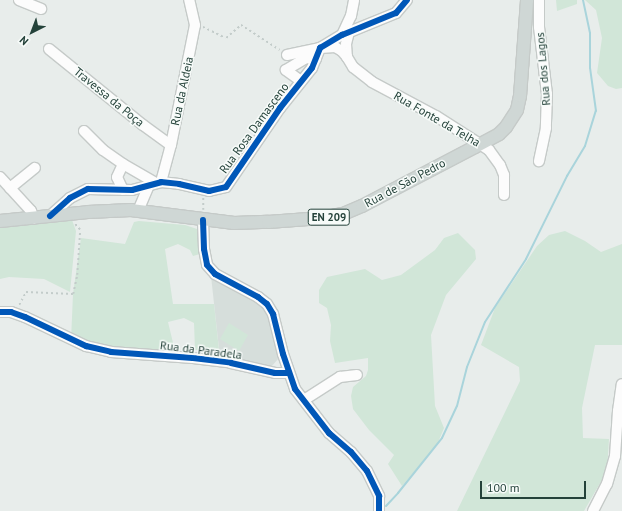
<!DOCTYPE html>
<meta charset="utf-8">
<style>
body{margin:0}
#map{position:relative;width:622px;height:511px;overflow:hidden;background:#e8edeb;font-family:"PT Sans",sans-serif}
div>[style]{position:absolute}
.built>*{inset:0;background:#d6dedb}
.green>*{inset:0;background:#d1e6d8}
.stream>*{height:2px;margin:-1px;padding:0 1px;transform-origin:1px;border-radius:1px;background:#a9d4db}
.path>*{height:1.5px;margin-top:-0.75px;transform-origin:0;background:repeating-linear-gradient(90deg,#c3ccca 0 2px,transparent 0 5px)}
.roads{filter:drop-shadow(1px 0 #c5cac8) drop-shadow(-1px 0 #c5cac8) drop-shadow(0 1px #c5cac8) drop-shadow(0 -1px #c5cac8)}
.minor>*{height:10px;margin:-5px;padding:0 5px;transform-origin:5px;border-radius:5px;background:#fcfcfc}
.major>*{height:12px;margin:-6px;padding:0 6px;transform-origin:6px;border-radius:6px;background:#cfd7d5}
.cycleway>*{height:6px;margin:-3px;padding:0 3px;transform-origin:3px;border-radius:3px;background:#0057b8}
span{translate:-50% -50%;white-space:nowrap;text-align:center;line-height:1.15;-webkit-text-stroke:3px #f7fbf9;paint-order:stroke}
.shield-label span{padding:1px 3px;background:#f7fbf9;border:1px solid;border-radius:3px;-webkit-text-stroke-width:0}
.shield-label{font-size:11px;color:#24423a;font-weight:700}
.street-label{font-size:12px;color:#24423a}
.north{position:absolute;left:12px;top:12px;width:40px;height:40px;-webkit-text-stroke:3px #f7fbf9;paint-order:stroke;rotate:222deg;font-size:11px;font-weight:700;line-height:16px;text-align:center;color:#24423a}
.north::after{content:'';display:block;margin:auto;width:14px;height:18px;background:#24423a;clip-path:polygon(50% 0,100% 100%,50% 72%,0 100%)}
.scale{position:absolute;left:480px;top:481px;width:106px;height:18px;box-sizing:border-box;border:2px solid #24423a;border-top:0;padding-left:5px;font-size:12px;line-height:14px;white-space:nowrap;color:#24423a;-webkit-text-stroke:3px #f7fbf9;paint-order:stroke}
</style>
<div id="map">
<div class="built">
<div style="clip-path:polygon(211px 276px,262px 305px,270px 316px,279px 358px,271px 367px,220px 358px)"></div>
</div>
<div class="green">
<div style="clip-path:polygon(556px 0,577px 0,577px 4px,557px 11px)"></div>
<div style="clip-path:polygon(585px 0,622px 0,622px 88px,616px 89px,608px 86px,597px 73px,602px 38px,596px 10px)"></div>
<div style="clip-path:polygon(72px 220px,76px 231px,70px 292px,44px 279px,9px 277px,0 279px,0 228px)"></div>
<div style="clip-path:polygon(139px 221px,185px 225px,197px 229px,200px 254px,193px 256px,190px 250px,178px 244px,165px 249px,173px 304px,214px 304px,219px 350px,195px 350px,194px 323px,184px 318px,168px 322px,175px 351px,111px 352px,71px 340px,73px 294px,81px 238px,125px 244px,134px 222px)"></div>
<div style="clip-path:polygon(565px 231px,585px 241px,601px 252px,622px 244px,622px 345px,595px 345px,582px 408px,583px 438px,609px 439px,607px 471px,584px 511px,457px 511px,520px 381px,519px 367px,481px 345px,495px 308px,537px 246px,549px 235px)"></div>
<div style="clip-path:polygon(458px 233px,475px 250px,476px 259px,446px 295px,431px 335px,435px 406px,444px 428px,437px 445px,402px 486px,388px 464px,394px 455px,369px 430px,353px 409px,351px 396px,353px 387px,366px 376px,368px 370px,368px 358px,335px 363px,330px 341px,331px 325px,327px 308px,319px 303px,319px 290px,327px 277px,365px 269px,382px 280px,401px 275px,435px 250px,444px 238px)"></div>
<div style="clip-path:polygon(229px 323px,248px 335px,239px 351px,220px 339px)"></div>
</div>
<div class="stream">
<div style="left:386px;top:506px;width:18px;rotate:-47deg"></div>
<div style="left:398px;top:493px;width:70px;rotate:-51.3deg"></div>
<div style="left:442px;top:438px;width:35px;rotate:-65deg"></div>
<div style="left:457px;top:406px;width:40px;rotate:-75.6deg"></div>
<div style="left:467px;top:367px;width:48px;rotate:-68.2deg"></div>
<div style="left:485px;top:322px;width:75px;rotate:-56.9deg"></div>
<div style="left:526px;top:259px;width:93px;rotate:-63.7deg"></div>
<div style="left:567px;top:176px;width:35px;rotate:-59deg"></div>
<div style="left:585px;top:146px;width:37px;rotate:-73deg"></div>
<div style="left:596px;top:111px;width:43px;rotate:-97.9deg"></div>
<div style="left:590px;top:68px;width:35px;rotate:-90deg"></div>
<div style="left:590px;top:33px;width:34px;rotate:-102deg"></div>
</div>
<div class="path">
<div style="left:203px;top:27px;width:25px;rotate:26deg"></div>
<div style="left:226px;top:38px;width:20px;rotate:-41deg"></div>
<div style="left:241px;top:25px;width:46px;rotate:32.7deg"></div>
<div style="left:203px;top:210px;width:13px;rotate:-90deg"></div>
<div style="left:19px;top:305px;width:15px;rotate:-62deg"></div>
<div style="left:26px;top:292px;width:47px;rotate:2.4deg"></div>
<div style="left:73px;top:294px;width:19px;rotate:-78deg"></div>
<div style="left:77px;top:275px;width:45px;rotate:-86.2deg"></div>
<div style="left:80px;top:230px;width:6px;rotate:-135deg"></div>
<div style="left:76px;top:226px;width:4px;rotate:-104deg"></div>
</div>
<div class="roads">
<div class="minor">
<div style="left:19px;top:0;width:24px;rotate:22deg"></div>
<div style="left:539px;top:0;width:27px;rotate:90deg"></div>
<div style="left:539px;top:27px;width:67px;rotate:83.2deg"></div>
<div style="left:547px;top:94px;width:34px;rotate:92deg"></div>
<div style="left:546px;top:128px;width:34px;rotate:102deg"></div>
<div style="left:349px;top:32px;width:12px;rotate:104deg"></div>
<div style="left:346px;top:44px;width:13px;rotate:86deg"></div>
<div style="left:347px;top:57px;width:12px;rotate:59deg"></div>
<div style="left:353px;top:67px;width:24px;rotate:38deg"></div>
<div style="left:372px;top:82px;width:72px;rotate:28deg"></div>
<div style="left:436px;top:116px;width:63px;rotate:32.7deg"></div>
<div style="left:489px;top:150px;width:19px;rotate:54deg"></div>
<div style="left:500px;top:165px;width:11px;rotate:68deg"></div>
<div style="left:504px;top:175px;width:20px;rotate:90deg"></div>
<div style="left:342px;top:35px;width:21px;rotate:-65deg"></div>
<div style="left:351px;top:16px;width:16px;rotate:-79deg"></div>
<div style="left:49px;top:49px;width:121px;rotate:39deg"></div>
<div style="left:143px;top:125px;width:34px;rotate:36deg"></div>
<div style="left:287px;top:55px;width:34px;rotate:-12deg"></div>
<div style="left:320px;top:48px;width:15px;rotate:-4deg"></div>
<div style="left:335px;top:47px;width:8px;rotate:30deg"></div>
<div style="left:342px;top:51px;width:8px;rotate:50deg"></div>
<div style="left:301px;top:81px;width:19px;rotate:-144deg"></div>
<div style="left:286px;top:70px;width:23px;rotate:-31deg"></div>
<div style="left:306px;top:58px;width:10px;rotate:6deg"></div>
<div style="left:84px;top:131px;width:27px;rotate:45deg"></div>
<div style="left:103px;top:150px;width:24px;rotate:35deg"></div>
<div style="left:123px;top:164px;width:38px;rotate:30deg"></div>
<div style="left:0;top:177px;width:46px;rotate:47.6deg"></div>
<div style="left:31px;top:211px;width:8px;rotate:67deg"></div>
<div style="left:161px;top:182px;width:38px;rotate:-75deg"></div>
<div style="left:171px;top:145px;width:122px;rotate:-78.7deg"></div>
<div style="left:195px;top:25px;width:26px;rotate:-103deg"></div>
<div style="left:10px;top:188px;width:32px;rotate:-39deg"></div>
<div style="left:123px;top:190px;width:14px;rotate:-115deg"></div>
<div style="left:117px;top:177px;width:14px;rotate:-65deg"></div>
<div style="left:138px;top:211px;width:28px;rotate:-67deg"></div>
<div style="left:50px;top:216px;width:27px;rotate:-42deg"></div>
<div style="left:70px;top:198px;width:20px;rotate:-27deg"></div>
<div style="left:88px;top:189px;width:44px;rotate:1.3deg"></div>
<div style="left:132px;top:190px;width:30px;rotate:-15deg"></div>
<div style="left:161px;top:182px;width:18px;rotate:6deg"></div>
<div style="left:179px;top:184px;width:31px;rotate:13deg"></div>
<div style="left:209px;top:191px;width:17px;rotate:-13deg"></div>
<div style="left:226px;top:187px;width:96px;rotate:-55.6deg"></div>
<div style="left:280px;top:108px;width:51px;rotate:-51.3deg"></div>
<div style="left:312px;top:68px;width:22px;rotate:-68deg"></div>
<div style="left:320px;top:48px;width:26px;rotate:-31deg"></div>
<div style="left:342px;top:35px;width:58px;rotate:-22.2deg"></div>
<div style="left:396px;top:13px;width:17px;rotate:-50deg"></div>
<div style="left:203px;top:220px;width:29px;rotate:88deg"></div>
<div style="left:204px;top:249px;width:16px;rotate:79deg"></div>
<div style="left:207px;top:265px;width:12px;rotate:48deg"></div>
<div style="left:215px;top:274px;width:49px;rotate:28.1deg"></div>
<div style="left:258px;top:297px;width:11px;rotate:38deg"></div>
<div style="left:267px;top:304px;width:12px;rotate:59deg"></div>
<div style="left:273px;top:314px;width:41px;rotate:76deg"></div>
<div style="left:283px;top:354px;width:37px;rotate:71deg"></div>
<div style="left:295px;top:389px;width:56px;rotate:52.3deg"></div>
<div style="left:329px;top:433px;width:29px;rotate:41deg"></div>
<div style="left:351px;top:452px;width:25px;rotate:50deg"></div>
<div style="left:367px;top:471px;width:28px;rotate:64deg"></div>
<div style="left:379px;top:496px;width:15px;rotate:90deg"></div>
<div style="left:0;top:312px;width:11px"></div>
<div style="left:11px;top:312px;width:15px;rotate:20deg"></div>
<div style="left:25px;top:317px;width:68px;rotate:25.4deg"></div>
<div style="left:86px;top:346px;width:26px;rotate:13deg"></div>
<div style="left:111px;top:352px;width:82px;rotate:4.2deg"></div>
<div style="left:193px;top:358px;width:38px;rotate:7deg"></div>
<div style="left:231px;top:363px;width:45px;rotate:12.8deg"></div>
<div style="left:275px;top:373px;width:14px"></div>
<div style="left:304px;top:400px;width:43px;rotate:-32.6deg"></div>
<div style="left:340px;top:377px;width:17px;rotate:-7deg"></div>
<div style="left:593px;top:511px;width:30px;rotate:-63deg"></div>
<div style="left:607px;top:484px;width:29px;rotate:-74deg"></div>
<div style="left:615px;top:456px;width:45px;rotate:-86.2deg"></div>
<div style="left:618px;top:411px;width:27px;rotate:-82deg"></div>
</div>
<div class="major">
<div style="left:0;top:221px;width:88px;rotate:-5.8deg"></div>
<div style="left:88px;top:212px;width:43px;rotate:-2.7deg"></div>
<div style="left:131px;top:210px;width:104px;rotate:7.2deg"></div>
<div style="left:234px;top:223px;width:34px;rotate:-2deg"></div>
<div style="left:268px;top:222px;width:54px;rotate:-4.2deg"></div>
<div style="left:322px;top:218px;width:21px;rotate:-11deg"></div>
<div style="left:343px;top:214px;width:21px;rotate:-23deg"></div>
<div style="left:362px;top:206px;width:127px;rotate:-27.6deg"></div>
<div style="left:475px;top:147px;width:27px;rotate:-28deg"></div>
<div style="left:499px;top:134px;width:10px;rotate:-45deg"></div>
<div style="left:506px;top:127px;width:20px;rotate:-57deg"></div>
<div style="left:517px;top:110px;width:14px;rotate:-78deg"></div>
<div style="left:520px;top:96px;width:96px;rotate:-85.8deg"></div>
</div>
</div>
<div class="cycleway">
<div style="left:50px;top:216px;width:27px;rotate:-42deg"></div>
<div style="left:70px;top:198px;width:20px;rotate:-27deg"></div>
<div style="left:88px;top:189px;width:44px;rotate:1.3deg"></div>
<div style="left:132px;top:190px;width:30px;rotate:-15deg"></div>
<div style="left:161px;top:182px;width:18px;rotate:6deg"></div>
<div style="left:179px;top:184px;width:31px;rotate:13deg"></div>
<div style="left:209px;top:191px;width:17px;rotate:-13deg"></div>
<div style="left:226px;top:187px;width:96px;rotate:-55.6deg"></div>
<div style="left:280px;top:108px;width:51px;rotate:-51.3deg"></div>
<div style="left:312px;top:68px;width:22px;rotate:-68deg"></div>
<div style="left:320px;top:48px;width:26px;rotate:-31deg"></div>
<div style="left:342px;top:35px;width:58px;rotate:-22.2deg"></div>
<div style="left:396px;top:13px;width:17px;rotate:-50deg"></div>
<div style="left:203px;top:220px;width:29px;rotate:88deg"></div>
<div style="left:204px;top:249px;width:16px;rotate:79deg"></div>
<div style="left:207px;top:265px;width:12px;rotate:48deg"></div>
<div style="left:215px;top:274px;width:49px;rotate:28.1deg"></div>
<div style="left:258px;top:297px;width:11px;rotate:38deg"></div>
<div style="left:267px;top:304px;width:12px;rotate:59deg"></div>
<div style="left:273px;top:314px;width:41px;rotate:76deg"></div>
<div style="left:283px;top:354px;width:37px;rotate:71deg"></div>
<div style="left:295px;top:389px;width:56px;rotate:52.3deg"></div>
<div style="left:329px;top:433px;width:29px;rotate:41deg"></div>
<div style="left:351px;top:452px;width:25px;rotate:50deg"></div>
<div style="left:367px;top:471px;width:28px;rotate:64deg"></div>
<div style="left:379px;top:496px;width:15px;rotate:90deg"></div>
<div style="left:0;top:312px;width:11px"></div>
<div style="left:11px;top:312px;width:15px;rotate:20deg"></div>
<div style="left:25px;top:317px;width:68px;rotate:25.4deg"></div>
<div style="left:86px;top:346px;width:26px;rotate:13deg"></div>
<div style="left:111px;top:352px;width:82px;rotate:4.2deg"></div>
<div style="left:193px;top:358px;width:38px;rotate:7deg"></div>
<div style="left:231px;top:363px;width:45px;rotate:12.8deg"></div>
<div style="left:275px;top:373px;width:14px"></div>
</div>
<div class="shield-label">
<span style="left:329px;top:217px">EN 209</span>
</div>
<div class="street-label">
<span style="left:543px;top:69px;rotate:-95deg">Rua dos Lagos</span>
<span style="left:182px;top:91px;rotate:-78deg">Rua da Aldeia</span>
<span style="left:109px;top:97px;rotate:39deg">Travessa da Poça</span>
<span style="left:437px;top:119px;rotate:30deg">Rua Fonte da Telha</span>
<span style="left:254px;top:128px;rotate:-54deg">Rua Rosa Damasceno</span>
<span style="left:405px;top:183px;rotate:-28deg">Rua de São Pedro</span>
<span style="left:201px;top:350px;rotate:7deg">Rua da Paradela</span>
</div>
<div class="north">N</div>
<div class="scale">100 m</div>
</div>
